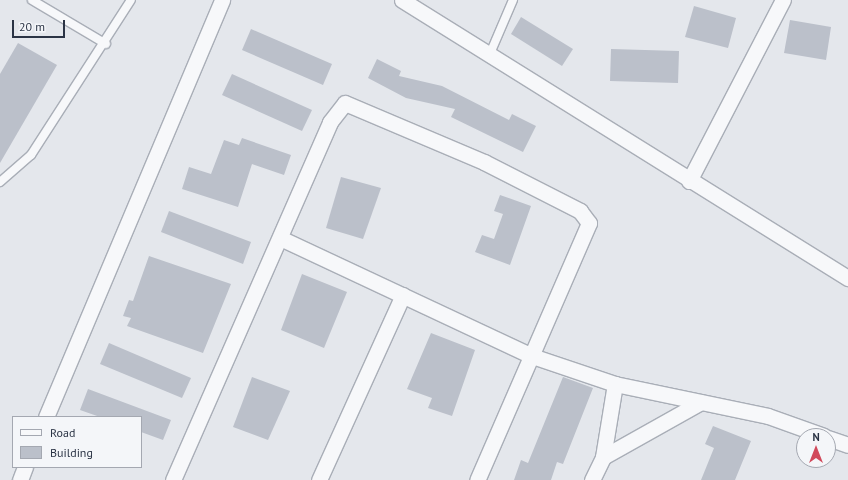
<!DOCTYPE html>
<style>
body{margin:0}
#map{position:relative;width:848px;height:480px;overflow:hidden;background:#e4e7ec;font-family:"PT Sans",sans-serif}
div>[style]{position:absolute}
.building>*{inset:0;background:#bbc0ca}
.roads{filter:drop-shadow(1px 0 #a9aeb7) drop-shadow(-1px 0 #a9aeb7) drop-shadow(0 1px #a9aeb7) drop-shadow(0 -1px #a9aeb7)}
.lane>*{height:8px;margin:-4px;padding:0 4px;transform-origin:4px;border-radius:4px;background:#f7f8fa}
.street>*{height:15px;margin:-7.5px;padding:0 7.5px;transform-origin:7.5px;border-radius:7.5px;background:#f7f8fa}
span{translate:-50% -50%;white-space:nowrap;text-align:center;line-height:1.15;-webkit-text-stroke:3px #f4f6f9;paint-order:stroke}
.legend{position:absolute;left:12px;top:416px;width:130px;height:52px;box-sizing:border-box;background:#f4f6f9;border:1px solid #a4a8b1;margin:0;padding:5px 7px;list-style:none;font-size:12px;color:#2b3445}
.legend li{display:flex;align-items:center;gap:8px;height:20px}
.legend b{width:20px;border:1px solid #a4a8b1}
.north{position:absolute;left:796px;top:428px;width:40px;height:40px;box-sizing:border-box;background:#f4f6f9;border:1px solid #a4a8b1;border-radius:50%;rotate:0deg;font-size:11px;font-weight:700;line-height:16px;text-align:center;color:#2b3445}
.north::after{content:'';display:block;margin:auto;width:14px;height:18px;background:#d1495b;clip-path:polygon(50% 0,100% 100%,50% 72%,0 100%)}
.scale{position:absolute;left:12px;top:20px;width:53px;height:18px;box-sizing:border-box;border:2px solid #2b3445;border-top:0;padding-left:5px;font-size:12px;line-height:14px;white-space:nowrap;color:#2b3445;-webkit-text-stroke:3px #f4f6f9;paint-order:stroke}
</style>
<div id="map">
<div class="building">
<div style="clip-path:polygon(694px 6px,736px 18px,728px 48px,685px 37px)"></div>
<div style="clip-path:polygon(521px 17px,573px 49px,562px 66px,511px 34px)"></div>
<div style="clip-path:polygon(790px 20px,831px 27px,826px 60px,784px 53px)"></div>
<div style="clip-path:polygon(251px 29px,332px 64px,323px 85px,242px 50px)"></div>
<div style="clip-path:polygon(18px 43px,57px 65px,0 163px,0 74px)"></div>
<div style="clip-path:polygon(611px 49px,679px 51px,678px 83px,610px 81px)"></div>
<div style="clip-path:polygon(377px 59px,401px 71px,399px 76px,442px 86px,509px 120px,512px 114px,536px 126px,523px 152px,451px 117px,455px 109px,406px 98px,368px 78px)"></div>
<div style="clip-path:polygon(232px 74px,312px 110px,302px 131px,222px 95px)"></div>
<div style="clip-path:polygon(242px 138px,291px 155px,284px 175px,252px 164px,238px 207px,182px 189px,189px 167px,211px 174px,224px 140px,239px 145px)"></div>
<div style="clip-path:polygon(341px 177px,381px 188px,363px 239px,326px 228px)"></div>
<div style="clip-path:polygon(500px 195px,531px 206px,510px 265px,475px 252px,482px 235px,494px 239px,503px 214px,494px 211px)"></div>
<div style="clip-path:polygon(169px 211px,251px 242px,243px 264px,161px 232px)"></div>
<div style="clip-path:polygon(149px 256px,231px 284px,203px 353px,127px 326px,131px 318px,123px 316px,129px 300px,133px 301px)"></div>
<div style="clip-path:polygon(302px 274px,347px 292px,324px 348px,281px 330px)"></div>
<div style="clip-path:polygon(431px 333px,475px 350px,452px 416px,428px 408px,432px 398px,407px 389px)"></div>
<div style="clip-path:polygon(109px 343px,191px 378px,182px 398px,100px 364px)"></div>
<div style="clip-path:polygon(252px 377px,290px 391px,268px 440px,233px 427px)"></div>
<div style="clip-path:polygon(563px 377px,593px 388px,563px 464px,557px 462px,551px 480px,514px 480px,521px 460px,528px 463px)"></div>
<div style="clip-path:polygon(88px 389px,171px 420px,163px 440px,141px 432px,141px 417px,100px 417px,80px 410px)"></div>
<div style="clip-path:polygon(713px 426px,751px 441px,735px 480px,701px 480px,714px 448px,705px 444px)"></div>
</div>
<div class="roads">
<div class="lane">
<div style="left:32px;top:0;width:86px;rotate:30.7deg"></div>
<div style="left:489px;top:56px;width:61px;rotate:-66.8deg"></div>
<div style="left:0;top:182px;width:41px;rotate:-41.1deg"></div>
<div style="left:31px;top:155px;width:184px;rotate:-57.2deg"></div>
</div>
<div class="street">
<div style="left:402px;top:0;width:526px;rotate:31.94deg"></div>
<div style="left:689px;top:181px;width:204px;rotate:-62.6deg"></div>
<div style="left:280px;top:238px;width:278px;rotate:25.1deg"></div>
<div style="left:532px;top:356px;width:88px;rotate:18.6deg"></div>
<div style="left:615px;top:384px;width:156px;rotate:11.8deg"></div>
<div style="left:768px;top:416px;width:59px;rotate:19.7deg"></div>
<div style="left:46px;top:417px;width:453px;rotate:-67.1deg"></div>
<div style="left:828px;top:438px;width:21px;rotate:19deg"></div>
<div style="left:603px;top:457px;width:112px;rotate:-29.3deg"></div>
<div style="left:20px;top:480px;width:14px;rotate:-69deg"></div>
<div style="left:173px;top:480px;width:391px;rotate:-66.3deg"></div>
<div style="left:330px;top:122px;width:24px;rotate:-52deg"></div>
<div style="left:345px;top:103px;width:151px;rotate:23deg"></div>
<div style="left:484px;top:162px;width:108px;rotate:27deg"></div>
<div style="left:580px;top:211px;width:15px;rotate:53deg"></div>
<div style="left:589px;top:223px;width:280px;rotate:113.5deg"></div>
<div style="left:319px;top:480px;width:203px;rotate:-65.6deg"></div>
<div style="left:592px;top:480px;width:25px;rotate:-64deg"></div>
<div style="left:603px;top:457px;width:74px;rotate:-80.7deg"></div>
</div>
</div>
<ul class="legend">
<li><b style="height:5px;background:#f7f8fa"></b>Road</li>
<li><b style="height:11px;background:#bbc0ca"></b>Building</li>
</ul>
<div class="north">N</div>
<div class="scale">20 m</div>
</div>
